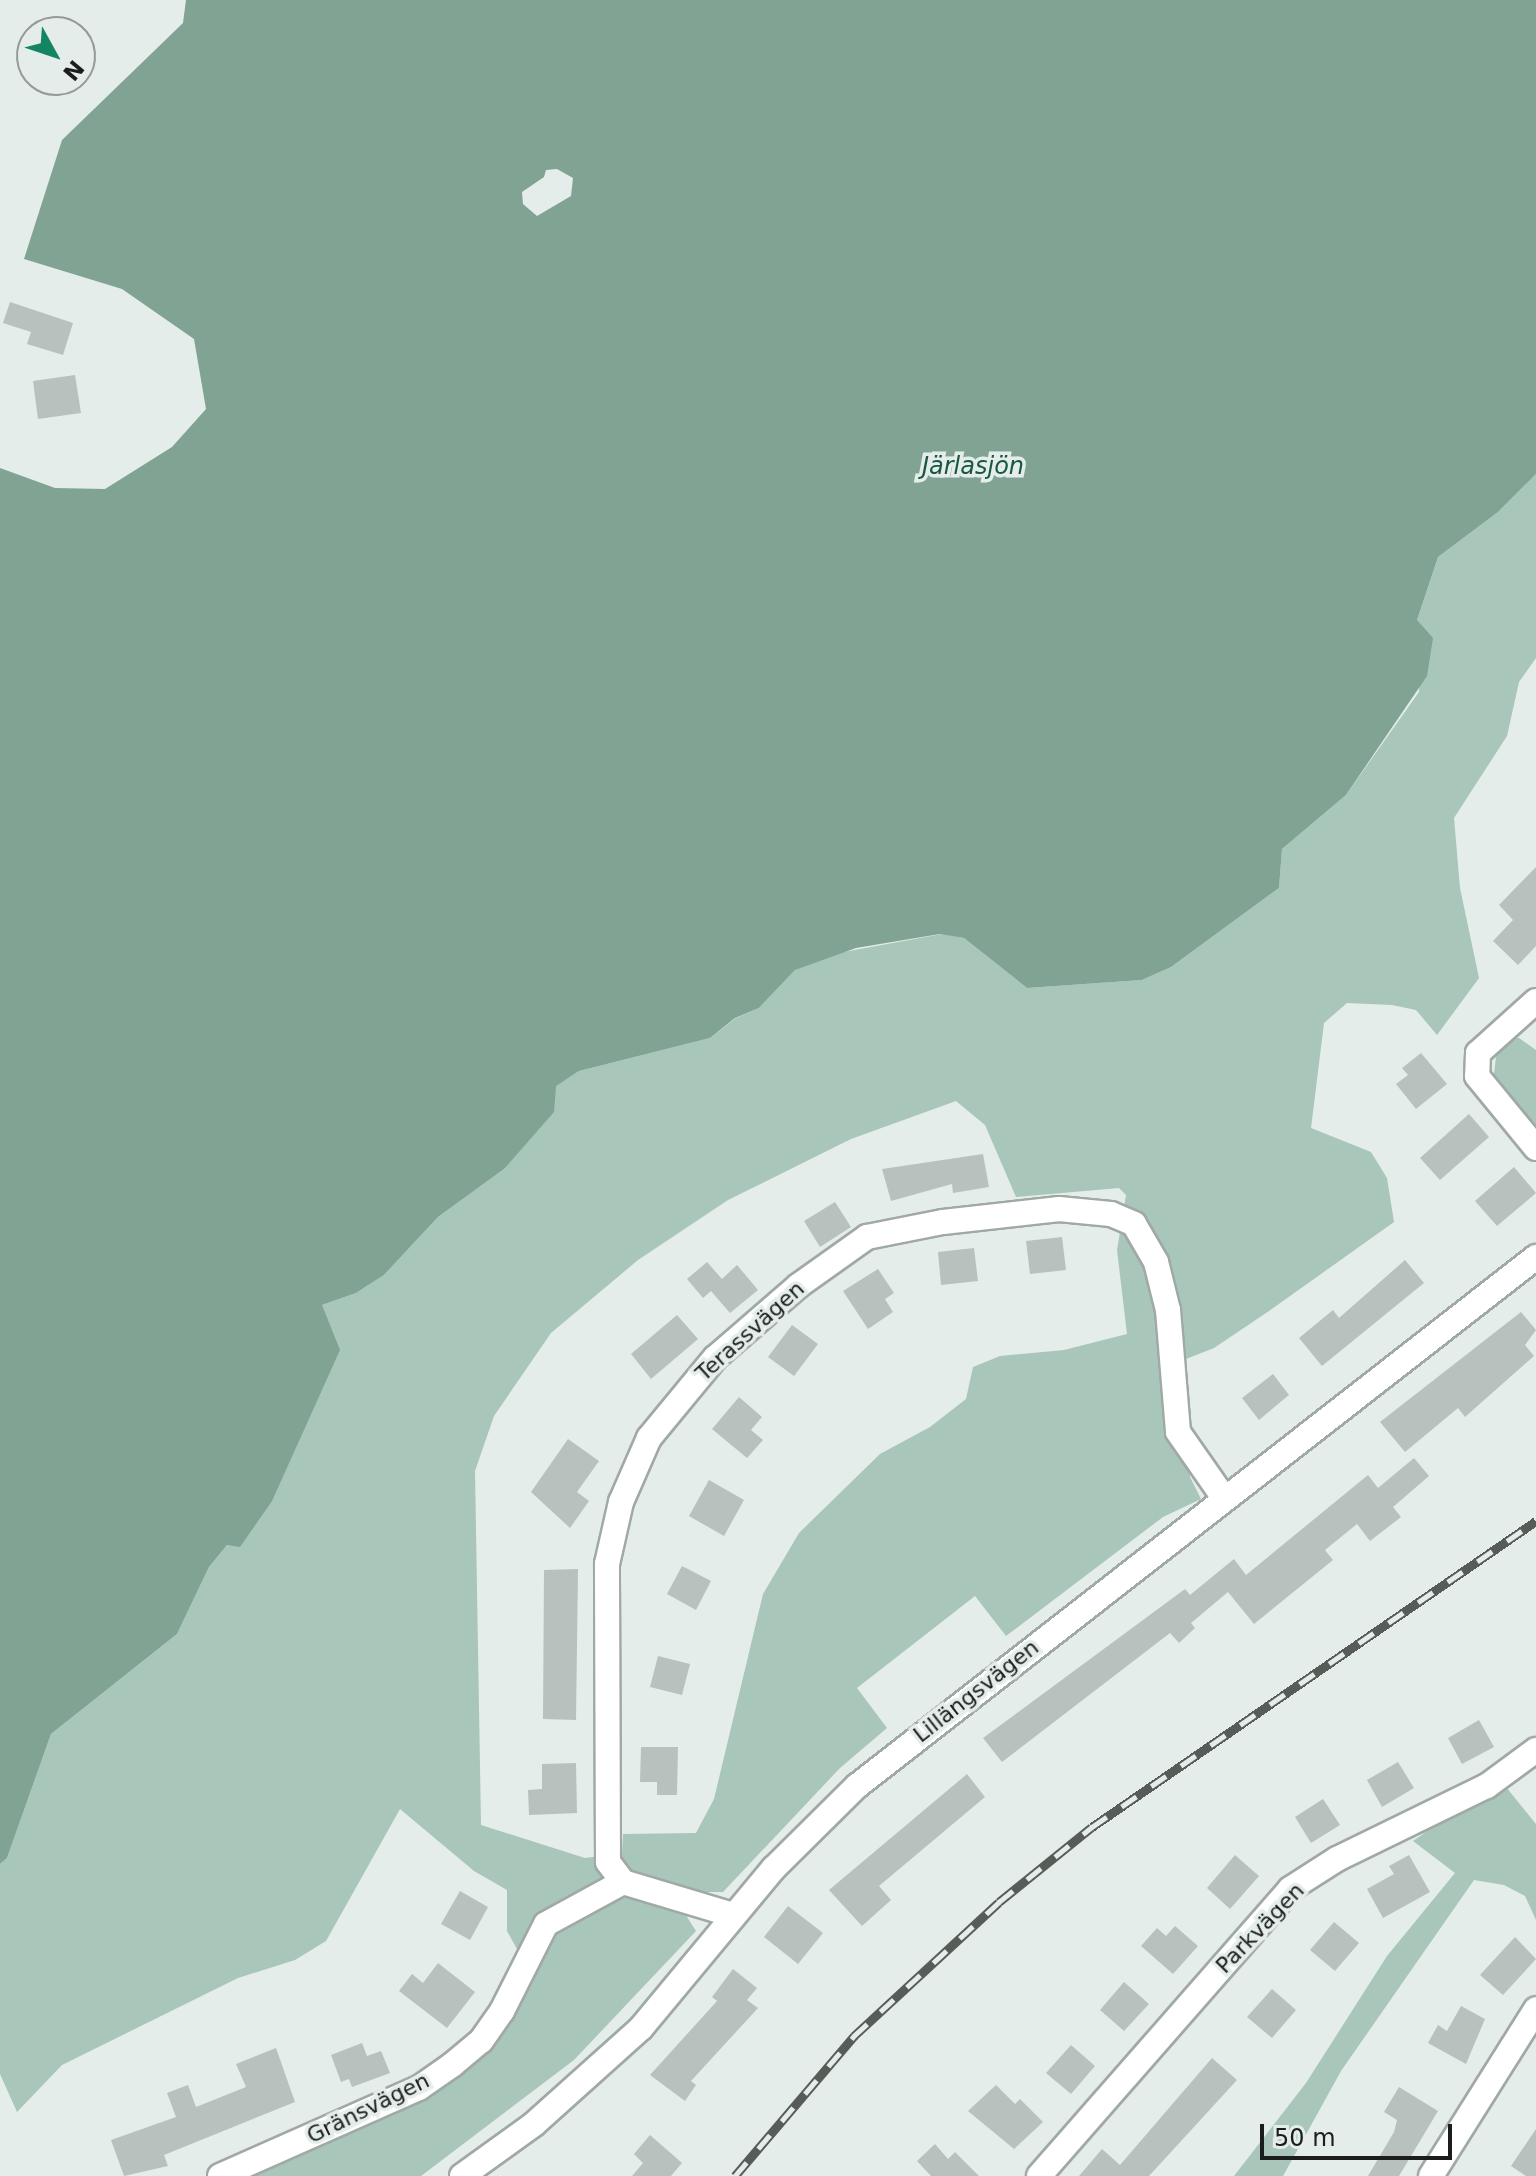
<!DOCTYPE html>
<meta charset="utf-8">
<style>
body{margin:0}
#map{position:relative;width:1536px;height:2176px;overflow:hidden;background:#e4ede9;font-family:"DejaVu Sans",sans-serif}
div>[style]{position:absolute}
.green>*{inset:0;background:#a8c6b9}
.water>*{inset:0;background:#81a394}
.building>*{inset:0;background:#b8c1bd}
.roads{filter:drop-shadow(2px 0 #a0a9a5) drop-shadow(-2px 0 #a0a9a5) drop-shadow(0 2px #a0a9a5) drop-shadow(0 -2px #a0a9a5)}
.street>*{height:24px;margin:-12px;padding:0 12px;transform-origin:12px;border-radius:12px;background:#fff}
.rail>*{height:9px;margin-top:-4.5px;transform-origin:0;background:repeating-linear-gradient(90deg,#e4ede9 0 18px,#575c59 0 36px);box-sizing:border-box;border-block:2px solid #575c59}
span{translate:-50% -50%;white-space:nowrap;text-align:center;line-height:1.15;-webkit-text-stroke:7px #e4ede9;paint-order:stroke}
.street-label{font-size:22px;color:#1b1e1c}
.water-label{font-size:24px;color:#185742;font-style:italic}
.north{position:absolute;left:16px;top:16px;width:80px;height:80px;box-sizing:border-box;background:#e4ede9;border:2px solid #949a97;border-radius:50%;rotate:130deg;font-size:22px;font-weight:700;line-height:32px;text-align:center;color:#1b1e1c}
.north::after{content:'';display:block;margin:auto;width:28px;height:36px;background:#148563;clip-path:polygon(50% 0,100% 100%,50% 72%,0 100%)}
.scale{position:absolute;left:1260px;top:2124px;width:192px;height:36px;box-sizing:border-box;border:4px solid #1b1e1c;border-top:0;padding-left:10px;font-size:24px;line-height:28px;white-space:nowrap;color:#1b1e1c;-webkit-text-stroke:6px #e4ede9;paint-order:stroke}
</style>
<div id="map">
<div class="green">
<div style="clip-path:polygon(evenodd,1536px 474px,1536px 658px,1519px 682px,1507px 736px,1454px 818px,1460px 888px,1479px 978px,1437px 1035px,1416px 1010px,1392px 1005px,1347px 1003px,1324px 1023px,1311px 1128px,1371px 1152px,1387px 1178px,1394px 1222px,1269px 1311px,1214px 1348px,1186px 1359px,1190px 1477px,1201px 1499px,1163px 1517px,1006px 1636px,975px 1596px,857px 1688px,887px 1728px,840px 1768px,723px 1892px,709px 1892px,687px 1917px,696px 1931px,574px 2060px,421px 2176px,254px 2176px,413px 2103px,461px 2073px,503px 2035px,534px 1980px,507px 1931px,507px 1890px,474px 1871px,400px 1809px,326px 1941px,295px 1960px,238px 1978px,62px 2065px,17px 2112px,0 2074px,0 1864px,7px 1858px,51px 1734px,177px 1634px,209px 1567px,227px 1545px,322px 1305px,356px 1293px,384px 1275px,438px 1217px,504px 1169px,555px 1086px,579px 1071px,710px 1038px,736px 1018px,759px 1008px,795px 970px,827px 955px,942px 934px,964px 938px,1027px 988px,1142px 980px,1171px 967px,1279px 888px,1282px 849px,1346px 795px,1419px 692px,1417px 620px,1438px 557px,1498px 512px,1536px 474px,956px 1101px,985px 1125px,1016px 1197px,1119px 1188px,1126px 1195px,1117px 1250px,1127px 1334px,1064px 1350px,1000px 1356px,973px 1367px,966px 1399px,930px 1427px,880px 1454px,799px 1533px,763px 1594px,714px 1799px,696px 1833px,623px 1834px,622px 1853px,585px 1858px,481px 1825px,475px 1471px,494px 1416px,551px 1333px,638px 1260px,728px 1200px,851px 1139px,956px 1101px)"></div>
<div style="clip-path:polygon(1505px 1038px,1519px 1038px,1536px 1050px,1536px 1129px,1493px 1083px,1497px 1048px)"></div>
<div style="clip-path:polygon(1506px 1787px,1536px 1824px,1536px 1920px,1525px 1896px,1504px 1885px,1474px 1880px,1341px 2071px,1283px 2176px,1234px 2176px,1306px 2083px,1387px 1956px,1455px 1873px,1413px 1841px,1470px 1801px)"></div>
</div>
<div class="water">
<div style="clip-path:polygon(evenodd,186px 0,1536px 0,1536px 474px,1498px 512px,1438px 557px,1417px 620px,1433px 638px,1427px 676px,1346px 795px,1282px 849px,1279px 888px,1171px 967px,1142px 980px,1027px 988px,964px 938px,940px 934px,856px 948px,795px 970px,759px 1008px,735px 1018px,710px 1038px,579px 1071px,556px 1086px,554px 1112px,504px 1169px,438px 1217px,384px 1275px,356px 1293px,322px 1305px,340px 1350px,272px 1501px,240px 1547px,227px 1545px,209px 1567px,177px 1634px,51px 1734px,7px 1858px,0 1864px,0 468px,55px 488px,105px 489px,172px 447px,206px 409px,194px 339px,122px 289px,24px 259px,62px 140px,183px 23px,186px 0,557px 169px,573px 178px,571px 196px,537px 216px,523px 204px,522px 192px,544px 177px,546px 170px,557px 169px)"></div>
</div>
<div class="building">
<div style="clip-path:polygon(10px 302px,73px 323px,63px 355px,27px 344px,31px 332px,3px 323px)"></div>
<div style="clip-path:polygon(75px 375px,81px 413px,38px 419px,33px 381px)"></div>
<div style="clip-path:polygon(1536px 867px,1536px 946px,1518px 965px,1493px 941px,1513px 920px,1499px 905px)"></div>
<div style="clip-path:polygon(1421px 1053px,1447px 1084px,1416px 1109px,1396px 1084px,1408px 1075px,1402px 1068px)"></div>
<div style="clip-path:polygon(1469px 1114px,1489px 1137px,1440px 1180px,1420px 1158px)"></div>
<div style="clip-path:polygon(983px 1154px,989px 1187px,953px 1193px,952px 1184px,891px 1201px,882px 1169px)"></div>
<div style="clip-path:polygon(1514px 1167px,1536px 1193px,1497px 1226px,1475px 1201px)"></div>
<div style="clip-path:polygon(835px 1202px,851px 1227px,820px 1247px,804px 1221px)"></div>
<div style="clip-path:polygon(1062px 1237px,1066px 1270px,1030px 1274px,1026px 1241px)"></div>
<div style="clip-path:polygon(974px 1248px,978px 1281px,941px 1285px,938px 1252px)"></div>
<div style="clip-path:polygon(1405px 1260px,1424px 1283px,1322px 1366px,1299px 1338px,1333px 1310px,1339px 1318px)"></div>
<div style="clip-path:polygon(707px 1262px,722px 1279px,737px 1265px,758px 1290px,730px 1313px,711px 1291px,703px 1298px,687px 1279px)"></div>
<div style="clip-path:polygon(878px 1269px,894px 1293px,885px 1299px,893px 1312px,868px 1329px,843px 1291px)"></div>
<div style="clip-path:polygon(1521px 1312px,1536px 1330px,1525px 1345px,1534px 1356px,1465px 1417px,1458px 1408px,1405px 1452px,1380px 1422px)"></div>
<div style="clip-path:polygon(677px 1315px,698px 1339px,651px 1379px,631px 1354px)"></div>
<div style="clip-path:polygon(792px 1325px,818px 1344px,794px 1376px,768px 1357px)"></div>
<div style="clip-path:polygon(1273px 1374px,1289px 1395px,1259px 1420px,1242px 1398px)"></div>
<div style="clip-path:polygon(739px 1397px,762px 1417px,751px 1430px,763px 1440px,747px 1458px,712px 1429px)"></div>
<div style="clip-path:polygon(568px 1439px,599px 1461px,577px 1492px,589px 1501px,570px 1528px,531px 1492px)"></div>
<div style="clip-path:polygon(1414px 1458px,1429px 1476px,1393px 1507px,1401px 1517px,1370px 1541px,1357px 1524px,1325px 1550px,1333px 1560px,1254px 1624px,1228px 1592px,1191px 1623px,1195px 1628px,1179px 1643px,1170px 1633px,1002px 1762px,983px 1738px,1185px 1589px,1190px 1595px,1234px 1559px,1246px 1575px,1368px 1475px,1378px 1488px)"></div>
<div style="clip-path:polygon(709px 1480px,744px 1500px,724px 1536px,689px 1516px)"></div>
<div style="clip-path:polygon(682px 1566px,711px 1581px,696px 1610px,667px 1594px)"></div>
<div style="clip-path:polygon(578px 1569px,576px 1720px,543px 1719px,544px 1570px)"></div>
<div style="clip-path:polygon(658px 1656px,690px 1664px,682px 1695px,650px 1687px)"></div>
<div style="clip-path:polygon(1479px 1720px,1494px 1747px,1462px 1764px,1448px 1738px)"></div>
<div style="clip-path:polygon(641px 1747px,678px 1747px,677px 1795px,657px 1795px,657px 1782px,640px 1782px)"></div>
<div style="clip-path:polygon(1398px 1762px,1414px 1788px,1382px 1807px,1367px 1780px)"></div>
<div style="clip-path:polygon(576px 1763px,577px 1813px,529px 1815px,528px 1790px,542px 1789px,542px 1764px)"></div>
<div style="clip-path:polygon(967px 1774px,985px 1797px,879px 1886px,891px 1900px,862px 1926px,829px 1890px)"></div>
<div style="clip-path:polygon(1323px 1799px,1340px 1825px,1311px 1843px,1295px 1817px)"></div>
<div style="clip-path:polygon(1235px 1855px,1259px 1876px,1230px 1909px,1207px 1888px)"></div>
<div style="clip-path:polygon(1409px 1855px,1430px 1892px,1383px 1918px,1367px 1889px,1394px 1874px,1389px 1866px)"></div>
<div style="clip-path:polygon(460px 1891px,488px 1907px,470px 1940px,441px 1924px)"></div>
<div style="clip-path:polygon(788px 1906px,823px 1933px,798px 1964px,764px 1937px)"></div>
<div style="clip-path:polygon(1334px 1922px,1359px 1943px,1335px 1971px,1310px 1950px)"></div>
<div style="clip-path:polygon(1175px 1926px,1198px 1946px,1173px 1974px,1141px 1946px,1157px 1928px,1166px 1936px)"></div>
<div style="clip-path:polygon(1515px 1937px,1536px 1959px,1503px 1995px,1480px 1975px)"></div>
<div style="clip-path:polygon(438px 1963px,475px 1992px,447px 2028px,399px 1991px,412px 1974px,423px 1983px)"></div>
<div style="clip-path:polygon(733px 1969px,757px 1988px,747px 2000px,758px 2008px,691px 2081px,696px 2085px,685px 2101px,650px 2075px,717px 2001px,712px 1997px)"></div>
<div style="clip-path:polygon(1124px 1982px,1149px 2004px,1124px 2031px,1100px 2010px)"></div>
<div style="clip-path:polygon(1272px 1989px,1296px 2010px,1272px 2038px,1247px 2017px)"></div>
<div style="clip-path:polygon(1461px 2006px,1485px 2019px,1466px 2064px,1428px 2043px,1438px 2025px,1447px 2031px)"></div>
<div style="clip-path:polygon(362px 2043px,367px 2056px,381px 2051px,390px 2073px,352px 2087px,349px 2079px,341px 2082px,331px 2055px)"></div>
<div style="clip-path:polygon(1071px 2045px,1095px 2066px,1071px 2094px,1046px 2073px)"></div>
<div style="clip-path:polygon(276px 2048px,295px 2102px,164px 2155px,168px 2166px,124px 2176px,111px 2140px,176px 2117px,167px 2093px,188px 2085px,196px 2107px,246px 2087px,236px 2064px)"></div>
<div style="clip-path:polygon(1212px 2058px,1237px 2080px,1149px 2176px,1079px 2176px,1102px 2149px,1120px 2165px)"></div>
<div style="clip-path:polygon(996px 2085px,1015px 2104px,1020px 2099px,1043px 2122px,1014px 2149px,968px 2111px)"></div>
<div style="clip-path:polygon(1399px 2087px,1438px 2111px,1399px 2176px,1368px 2176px,1394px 2132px,1397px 2120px,1384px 2112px)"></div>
<div style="clip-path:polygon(1536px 2129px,1536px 2176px,1526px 2176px,1511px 2166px)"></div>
<div style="clip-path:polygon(650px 2135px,682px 2163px,671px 2176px,632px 2176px,643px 2163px,634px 2154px)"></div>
<div style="clip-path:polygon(935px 2144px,948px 2159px,955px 2152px,979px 2176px,931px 2176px,917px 2161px)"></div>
</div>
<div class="roads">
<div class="street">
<div style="left:1536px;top:1001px;width:78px;rotate:138.1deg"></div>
<div style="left:1478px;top:1053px;width:23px;rotate:92deg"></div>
<div style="left:1477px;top:1076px;width:93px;rotate:50.7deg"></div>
<div style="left:733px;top:1915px;width:115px;rotate:-163.3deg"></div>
<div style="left:623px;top:1882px;width:25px;rotate:-127deg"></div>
<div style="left:608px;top:1862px;width:298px;rotate:-90.2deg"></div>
<div style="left:607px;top:1564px;width:64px;rotate:-77.3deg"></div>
<div style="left:621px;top:1502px;width:70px;rotate:-66.4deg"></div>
<div style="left:649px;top:1438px;width:104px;rotate:-50.5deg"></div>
<div style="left:715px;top:1358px;width:110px;rotate:-40.9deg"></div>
<div style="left:798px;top:1286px;width:85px;rotate:-35.4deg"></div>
<div style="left:867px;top:1237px;width:77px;rotate:-11.2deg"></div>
<div style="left:943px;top:1222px;width:117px;rotate:-6.4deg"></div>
<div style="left:1059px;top:1209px;width:52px;rotate:5.5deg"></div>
<div style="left:1111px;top:1214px;width:25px;rotate:23deg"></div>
<div style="left:1134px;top:1224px;width:44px;rotate:59.9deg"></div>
<div style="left:1156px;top:1262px;width:49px;rotate:76deg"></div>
<div style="left:1168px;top:1310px;width:122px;rotate:85.3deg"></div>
<div style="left:1178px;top:1432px;width:80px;rotate:55.1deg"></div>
<div style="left:220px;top:2176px;width:218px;rotate:-23.9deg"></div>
<div style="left:419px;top:2088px;width:40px;rotate:-34.9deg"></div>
<div style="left:452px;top:2065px;width:38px;rotate:-40deg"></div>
<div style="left:481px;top:2041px;width:37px;rotate:-55deg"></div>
<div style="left:502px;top:2011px;width:97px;rotate:-63.2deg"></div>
<div style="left:546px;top:1924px;width:88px;rotate:-28.6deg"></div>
<div style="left:462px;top:2176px;width:89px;rotate:-35.8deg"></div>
<div style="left:534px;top:2124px;width:144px;rotate:-41.9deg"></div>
<div style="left:641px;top:2028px;width:208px;rotate:-50.3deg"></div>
<div style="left:774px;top:1868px;width:117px;rotate:-44.7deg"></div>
<div style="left:857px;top:1786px;width:861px;rotate:-37.92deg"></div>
<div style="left:1039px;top:2176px;width:381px;rotate:-48.8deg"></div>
<div style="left:1290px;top:1889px;width:56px;rotate:-32.6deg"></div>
<div style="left:1337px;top:1859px;width:167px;rotate:-26deg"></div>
<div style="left:1487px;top:1786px;width:61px;rotate:-36.3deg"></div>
<div style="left:1431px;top:2176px;width:197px;rotate:-57.8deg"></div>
</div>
</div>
<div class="rail">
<div style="left:735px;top:2176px;width:184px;rotate:-49.6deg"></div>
<div style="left:854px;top:2036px;width:197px;rotate:-42.7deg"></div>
<div style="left:999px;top:1902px;width:119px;rotate:-38.9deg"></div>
<div style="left:1092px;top:1827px;width:539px;rotate:-34.57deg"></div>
</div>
<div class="street-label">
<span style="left:750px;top:1331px;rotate:-42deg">Terassvägen</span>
<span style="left:976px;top:1691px;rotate:-38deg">Lillängsvägen</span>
<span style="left:1260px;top:1928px;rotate:-46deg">Parkvägen</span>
<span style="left:368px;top:2108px;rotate:-26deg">Gränsvägen</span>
</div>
<div class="water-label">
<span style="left:973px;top:467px">Järlasjön</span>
</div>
<div class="north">N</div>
<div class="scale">50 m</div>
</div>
